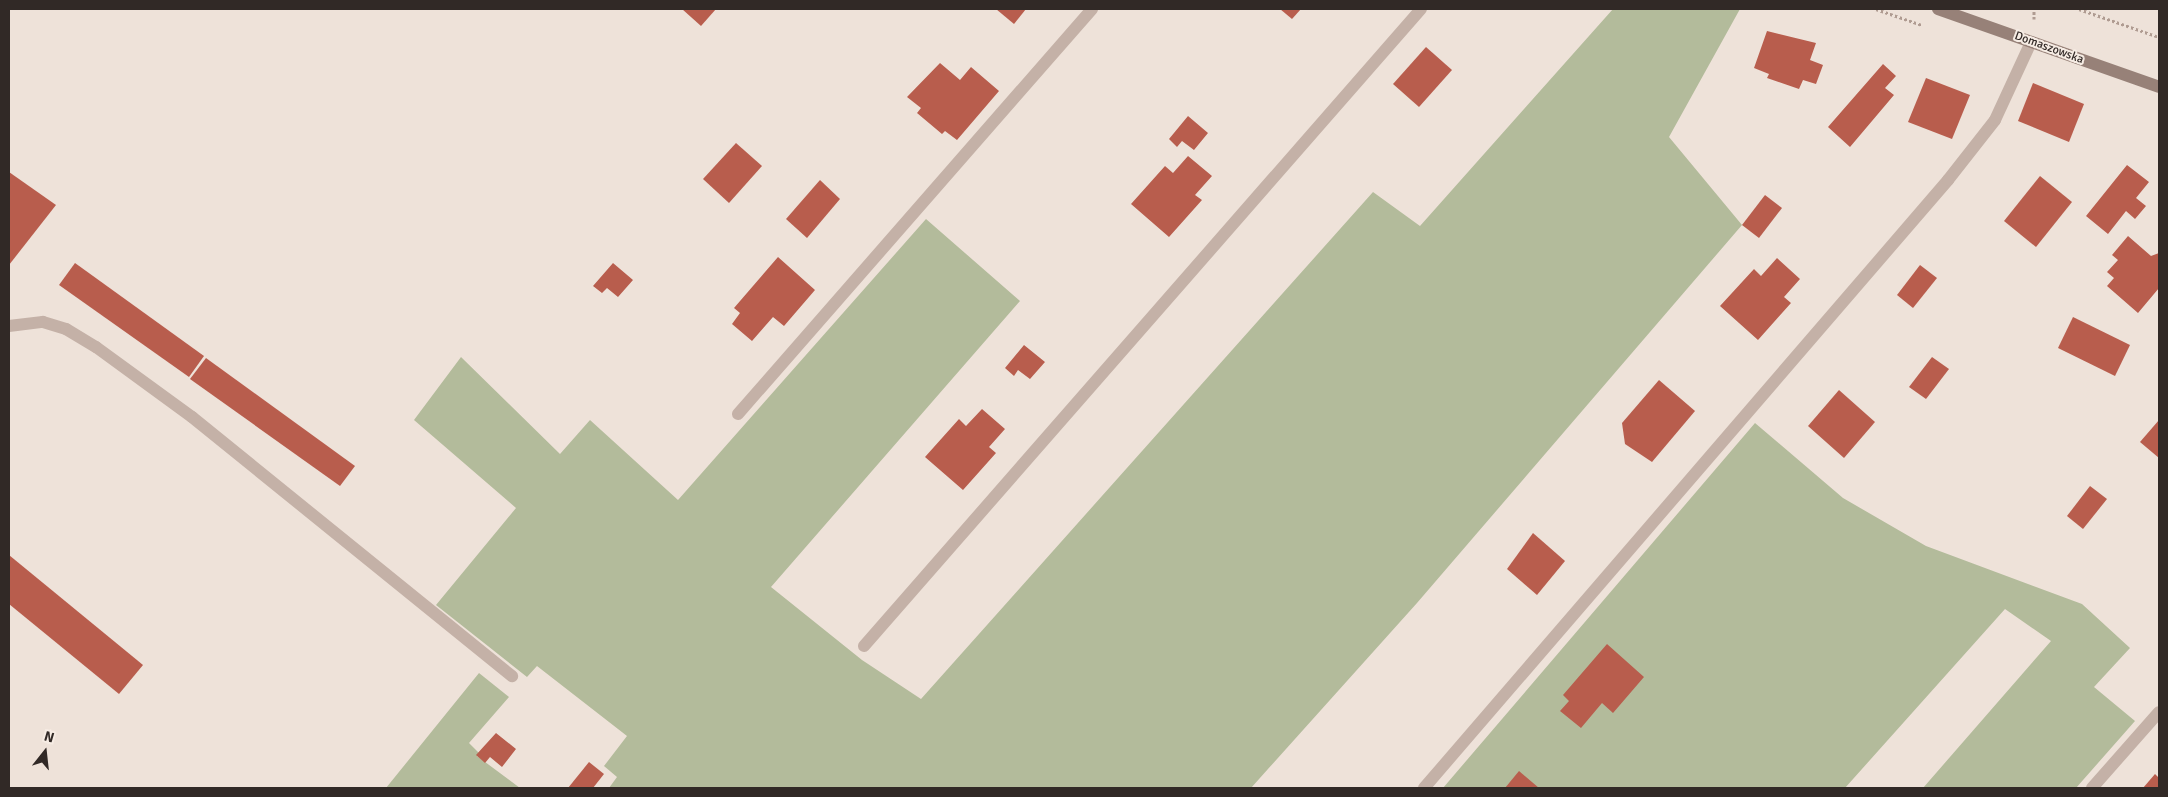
<!DOCTYPE html>
<style>
body{margin:0}
#map{position:relative;width:2168px;height:797px;overflow:hidden;background:#eee2d9;font-family:Signika,sans-serif}
div>[style]{position:absolute}
.green>*{inset:0;background:#b3bb9b}
.building>*{inset:0;background:#b85d4d}
.path>*{height:3px;margin-top:-1.5px;transform-origin:0;background:repeating-linear-gradient(90deg,#af9b91 0 2.5px,transparent 0 5px)}
.lane>*{height:12px;margin:-6px;padding:0 6px;transform-origin:6px;border-radius:6px;background:#c4b1a7}
.secondary>*{height:12px;margin:-6px;padding:0 6px;transform-origin:6px;border-radius:6px;background:#978178}
span{translate:-50% -50%;white-space:nowrap;text-align:center;line-height:1.15;-webkit-text-stroke:4px #f6ece4;paint-order:stroke}
.street-label{font-size:12px;color:#312926}
.frame{position:absolute;inset:0;border:10px solid #312926;pointer-events:none}
.north{position:absolute;left:20px;top:727px;width:50px;height:50px;-webkit-text-stroke:4px #f6ece4;paint-order:stroke;rotate:16deg;font-size:14px;font-weight:700;line-height:20px;text-align:center;color:#312926}
.north::after{content:'';display:block;margin:auto;width:18px;height:22px;background:#312926;clip-path:polygon(50% 0,100% 100%,50% 72%,0 100%)}
</style>
<div id="map">
<div class="green">
<div style="clip-path:polygon(1613px 9px,1740px 9px,1669px 137px,1742px 225px,1417px 603px,1251px 788px,609px 788px,617px 777px,604px 766px,627px 736px,537px 666px,527px 677px,436px 605px,516px 508px,414px 420px,461px 357px,560px 454px,590px 420px,678px 500px,926px 219px,1020px 301px,771px 587px,862px 660px,921px 699px,1373px 192px,1420px 226px)"></div>
<div style="clip-path:polygon(1755px 423px,1843px 498px,1926px 546px,2082px 604px,2130px 648px,2094px 687px,2135px 721px,2076px 788px,1923px 788px,2051px 641px,2005px 609px,1845px 788px,1443px 788px)"></div>
<div style="clip-path:polygon(479px 673px,509px 697px,469px 743px,479px 753px,477px 756px,520px 788px,386px 788px)"></div>
</div>
<div class="building">
<div style="clip-path:polygon(682px 9px,716px 9px,701px 26px)"></div>
<div style="clip-path:polygon(996px 9px,1026px 9px,1014px 24px)"></div>
<div style="clip-path:polygon(1280px 9px,1301px 9px,1292px 19px)"></div>
<div style="clip-path:polygon(1767px 31px,1816px 43px,1810px 60px,1823px 65px,1816px 84px,1803px 80px,1799px 89px,1767px 78px,1769px 74px,1754px 68px)"></div>
<div style="clip-path:polygon(1426px 47px,1452px 70px,1419px 107px,1393px 84px)"></div>
<div style="clip-path:polygon(940px 63px,960px 80px,971px 67px,999px 91px,957px 140px,945px 131px,942px 134px,917px 113px,921px 108px,907px 97px)"></div>
<div style="clip-path:polygon(1883px 64px,1896px 76px,1885px 88px,1894px 95px,1850px 147px,1828px 127px)"></div>
<div style="clip-path:polygon(1926px 78px,1970px 95px,1952px 139px,1908px 122px)"></div>
<div style="clip-path:polygon(2033px 83px,2084px 104px,2069px 142px,2018px 121px)"></div>
<div style="clip-path:polygon(1188px 116px,1208px 133px,1194px 150px,1182px 141px,1177px 147px,1169px 139px)"></div>
<div style="clip-path:polygon(736px 143px,762px 166px,729px 203px,703px 179px)"></div>
<div style="clip-path:polygon(1188px 156px,1212px 176px,1195px 195px,1202px 200px,1169px 237px,1131px 204px,1165px 166px,1173px 173px)"></div>
<div style="clip-path:polygon(2127px 165px,2149px 182px,2136px 198px,2146px 206px,2135px 219px,2126px 211px,2108px 234px,2086px 216px)"></div>
<div style="clip-path:polygon(9px 172px,56px 205px,9px 265px)"></div>
<div style="clip-path:polygon(2040px 176px,2072px 202px,2036px 247px,2004px 221px)"></div>
<div style="clip-path:polygon(820px 180px,840px 199px,807px 238px,786px 219px)"></div>
<div style="clip-path:polygon(1765px 195px,1782px 208px,1759px 238px,1742px 225px)"></div>
<div style="clip-path:polygon(2128px 236px,2151px 256px,2159px 253px,2159px 288px,2138px 313px,2107px 286px,2114px 278px,2107px 272px,2118px 260px,2112px 255px)"></div>
<div style="clip-path:polygon(778px 257px,815px 290px,784px 326px,773px 317px,752px 341px,732px 324px,740px 313px,734px 308px)"></div>
<div style="clip-path:polygon(1777px 258px,1800px 279px,1784px 297px,1791px 303px,1758px 340px,1720px 306px,1754px 269px,1761px 276px)"></div>
<div style="clip-path:polygon(75px 263px,204px 356px,189px 377px,59px 285px)"></div>
<div style="clip-path:polygon(613px 263px,633px 280px,618px 297px,607px 288px,602px 293px,593px 286px)"></div>
<div style="clip-path:polygon(1920px 265px,1937px 278px,1913px 308px,1897px 295px)"></div>
<div style="clip-path:polygon(2073px 317px,2130px 345px,2115px 376px,2058px 348px)"></div>
<div style="clip-path:polygon(1024px 345px,1045px 362px,1030px 379px,1018px 370px,1014px 376px,1005px 368px)"></div>
<div style="clip-path:polygon(1932px 357px,1949px 369px,1926px 399px,1909px 387px)"></div>
<div style="clip-path:polygon(206px 358px,355px 466px,340px 486px,190px 379px)"></div>
<div style="clip-path:polygon(1659px 380px,1695px 411px,1652px 462px,1625px 444px,1622px 423px)"></div>
<div style="clip-path:polygon(1839px 390px,1875px 422px,1844px 458px,1808px 426px)"></div>
<div style="clip-path:polygon(982px 409px,1005px 429px,989px 447px,996px 453px,963px 490px,925px 457px,959px 419px,966px 426px)"></div>
<div style="clip-path:polygon(2159px 420px,2159px 458px,2140px 442px)"></div>
<div style="clip-path:polygon(2090px 486px,2107px 499px,2083px 529px,2067px 516px)"></div>
<div style="clip-path:polygon(1533px 533px,1565px 561px,1537px 595px,1507px 569px)"></div>
<div style="clip-path:polygon(9px 555px,143px 665px,119px 694px,9px 604px)"></div>
<div style="clip-path:polygon(1607px 644px,1644px 677px,1613px 713px,1602px 703px,1581px 728px,1560px 711px,1569px 701px,1563px 695px)"></div>
<div style="clip-path:polygon(496px 733px,516px 749px,502px 767px,490px 757px,485px 763px,476px 755px)"></div>
<div style="clip-path:polygon(589px 762px,604px 774px,593px 788px,568px 788px)"></div>
<div style="clip-path:polygon(1519px 771px,1539px 788px,1505px 788px)"></div>
<div style="clip-path:polygon(2155px 774px,2159px 778px,2159px 788px,2143px 788px)"></div>
</div>
<div class="path">
<div style="left:1876px;top:9px;width:49px;rotate:19.2deg"></div>
<div style="left:2079px;top:9px;width:85px;rotate:19.3deg"></div>
<div style="left:2034px;top:19px;width:10px;rotate:-90deg"></div>
</div>
<div class="lane">
<div style="left:9px;top:326px;width:34px;rotate:-7deg"></div>
<div style="left:43px;top:322px;width:24px;rotate:17deg"></div>
<div style="left:66px;top:329px;width:35px;rotate:31deg"></div>
<div style="left:96px;top:347px;width:119px;rotate:36.1deg"></div>
<div style="left:192px;top:417px;width:412px;rotate:39deg"></div>
<div style="left:738px;top:414px;width:538px;rotate:-48.84deg"></div>
<div style="left:864px;top:646px;width:846px;rotate:-48.83deg"></div>
<div style="left:1424px;top:788px;width:803px;rotate:-49.24deg"></div>
<div style="left:1948px;top:180px;width:76px;rotate:-51.9deg"></div>
<div style="left:1995px;top:120px;width:86px;rotate:-65.2deg"></div>
<div style="left:2092px;top:788px;width:101px;rotate:-48.6deg"></div>
</div>
<div class="secondary">
<div style="left:1938px;top:9px;width:234px;rotate:19.4deg"></div>
</div>
<div class="street-label">
<span style="left:2049px;top:48px;rotate:20deg">Domaszowska</span>
</div>
<div class="frame"></div>
<div class="north">N</div>
</div>
